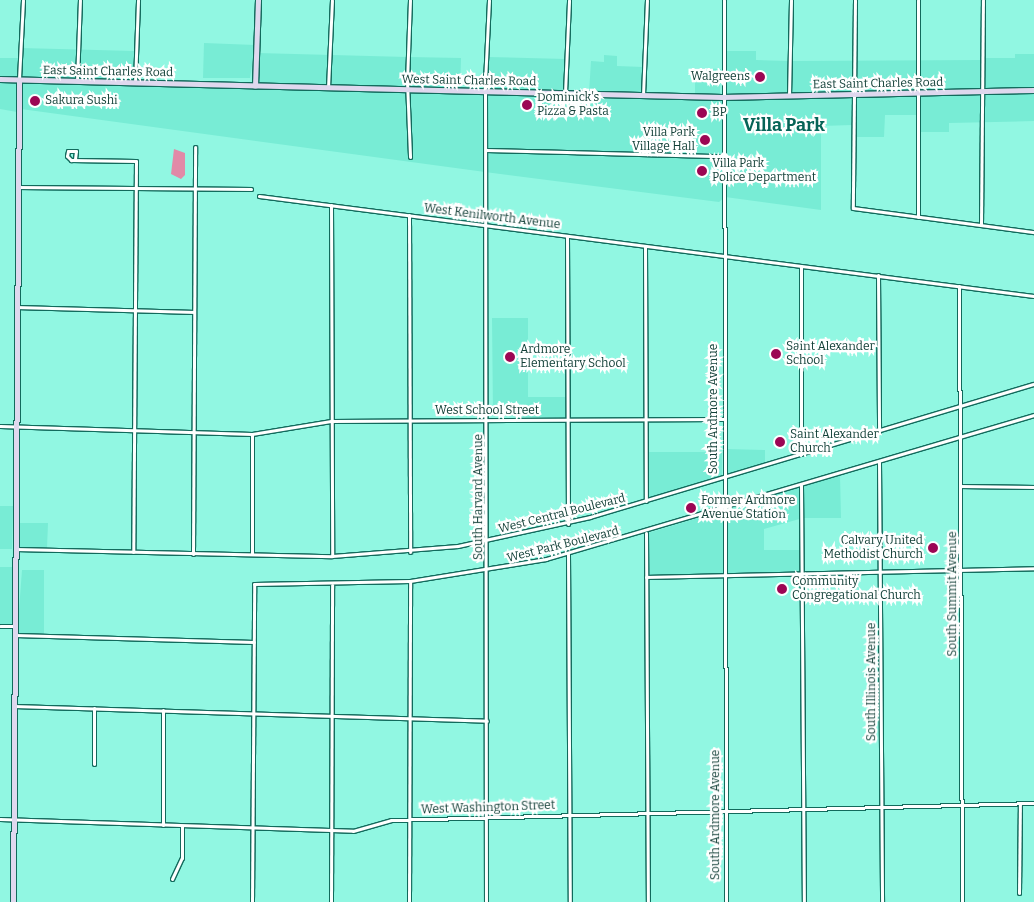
<!DOCTYPE html>
<style>
body{margin:0}
#map{position:relative;width:1034px;height:902px;overflow:hidden;background:#91f7e2;font-family:Bitter,serif}
div>[style]{position:absolute}
.built>*{inset:0;background:#78ecd5}
.water>*{inset:0;background:#e18aa7}
.roads{filter:drop-shadow(1px 0 #126a5c) drop-shadow(-1px 0 #126a5c) drop-shadow(0 1px #126a5c) drop-shadow(0 -1px #126a5c)}
.street>*{height:3px;margin:-1.5px;padding:0 1.5px;transform-origin:1.5px;border-radius:1.5px;background:#fff}
.secondary>*{height:4.5px;margin:-2.25px;padding:0 2.25px;transform-origin:2.25px;border-radius:2.25px;background:#dfd8ee}
.dots>*{width:14px;height:14px;translate:-50% -50%;box-sizing:border-box;border:2px solid #fff;border-radius:50%}
span{translate:-50% -50%;white-space:nowrap;text-align:center;line-height:1.15;-webkit-text-stroke:4.5px #fff;paint-order:stroke}
.street-label{font-size:12px;color:#134038}
.poi-label{font-size:12px;color:#134038}
.right{translate:-100% -50%;text-align:right}
.left{translate:0 -50%;text-align:left}
.district-label{font-size:18px;color:#066457;font-weight:700}
</style>
<div id="map">
<div class="built">
<div style="clip-path:polygon(204px 43px,255px 45px,250px 78px,203px 78px)"></div>
<div style="clip-path:polygon(21px 48px,134px 51px,134px 82px,21px 79px)"></div>
<div style="clip-path:polygon(724px 51px,756px 51px,756px 60px,789px 61px,788px 94px,723px 95px)"></div>
<div style="clip-path:polygon(257px 53px,407px 57px,407px 88px,256px 85px)"></div>
<div style="clip-path:polygon(1015px 54px,1034px 54px,1034px 89px,982px 90px,982px 58px,1015px 58px)"></div>
<div style="clip-path:polygon(604px 55px,617px 56px,617px 66px,643px 67px,642px 94px,589px 93px,591px 61px,604px 62px)"></div>
<div style="clip-path:polygon(409px 57px,461px 58px,460px 90px,410px 89px)"></div>
<div style="clip-path:polygon(487px 57px,566px 59px,564px 92px,487px 91px)"></div>
<div style="clip-path:polygon(0 58px,19px 58px,18px 79px,0 78px)"></div>
<div style="clip-path:polygon(981px 60px,980px 90px,790px 95px,791px 61px)"></div>
<div style="clip-path:polygon(695px 68px,721px 69px,720px 95px,695px 95px)"></div>
<div style="clip-path:polygon(0 80px,18px 81px,17px 112px,0 109px)"></div>
<div style="clip-path:polygon(21px 82px,724px 100px,852px 96px,852px 125px,821px 126px,821px 210px,725px 197px,719px 202px,485px 172px,21px 109px)"></div>
<div style="clip-path:polygon(1034px 91px,1034px 121px,949px 123px,949px 132px,918px 132px,918px 115px,885px 115px,884px 137px,855px 137px,855px 96px)"></div>
<div style="clip-path:polygon(492px 318px,528px 318px,528px 397px,567px 397px,567px 419px,493px 415px)"></div>
<div style="clip-path:polygon(725px 449px,765px 450px,765px 464px,724px 477px)"></div>
<div style="clip-path:polygon(647px 452px,722px 452px,722px 477px,647px 499px)"></div>
<div style="clip-path:polygon(840px 475px,841px 518px,803px 518px,764px 529px,764px 550px,804px 550px,804px 575px,644px 578px,645px 534px)"></div>
<div style="clip-path:polygon(0 506px,13px 506px,12px 549px,0 549px)"></div>
<div style="clip-path:polygon(17px 523px,48px 523px,47px 548px,17px 547px)"></div>
<div style="clip-path:polygon(0 567px,13px 567px,12px 629px,0 628px)"></div>
<div style="clip-path:polygon(22px 570px,44px 570px,44px 638px,17px 637px)"></div>
</div>
<div class="water">
<div style="clip-path:polygon(174px 149px,185px 153px,185px 175px,181px 179px,171px 174px)"></div>
</div>
<div class="roads">
<div class="street">
<div style="left:410px;top:0;width:81px;rotate:92.1deg"></div>
<div style="left:407px;top:81px;width:76px;rotate:87.7deg"></div>
<div style="left:724px;top:0;width:902px;rotate:89.87deg"></div>
<div style="left:855px;top:0;width:208px;rotate:90.6deg"></div>
<div style="left:853px;top:208px;width:183px;rotate:7.6deg"></div>
<div style="left:19px;top:79px;width:79px;rotate:-87.1deg"></div>
<div style="left:77px;top:81px;width:81px;rotate:-87.9deg"></div>
<div style="left:135px;top:83px;width:83px;rotate:-87.9deg"></div>
<div style="left:328px;top:88px;width:88px;rotate:-87.4deg"></div>
<div style="left:565px;top:93px;width:93px;rotate:-87.5deg"></div>
<div style="left:643px;top:95px;width:95px;rotate:-87.6deg"></div>
<div style="left:789px;top:96px;width:96px;rotate:-88.8deg"></div>
<div style="left:486px;top:150px;width:236px;rotate:1.5deg"></div>
<div style="left:75px;top:159px;width:8px;rotate:-83deg"></div>
<div style="left:76px;top:151px;width:8px;rotate:180deg"></div>
<div style="left:68px;top:151px;width:5px;rotate:101deg"></div>
<div style="left:67px;top:156px;width:6px;rotate:45deg"></div>
<div style="left:71px;top:160px;width:65px;rotate:0.9deg"></div>
<div style="left:136px;top:161px;width:391px;rotate:90.4deg"></div>
<div style="left:18px;top:187px;width:233px;rotate:0.5deg"></div>
<div style="left:259px;top:196px;width:781px;rotate:7.35deg"></div>
<div style="left:331px;top:205px;width:351px;rotate:89.8deg"></div>
<div style="left:409px;top:215px;width:337px;rotate:89.8deg"></div>
<div style="left:918px;top:217px;width:217px;rotate:-90deg"></div>
<div style="left:981px;top:225px;width:225px;rotate:-89.5deg"></div>
<div style="left:567px;top:236px;width:288px;rotate:89.8deg"></div>
<div style="left:645px;top:246px;width:255px;rotate:89.8deg"></div>
<div style="left:801px;top:266px;width:188px;rotate:90deg"></div>
<div style="left:878px;top:275px;width:156px;rotate:89.6deg"></div>
<div style="left:959px;top:286px;width:616px;rotate:89.72deg"></div>
<div style="left:17px;top:307px;width:177px;rotate:1.6deg"></div>
<div style="left:0;top:426px;width:252px;rotate:1.8deg"></div>
<div style="left:252px;top:434px;width:80px;rotate:-9.3deg"></div>
<div style="left:331px;top:421px;width:392px;rotate:-0.3deg"></div>
<div style="left:879px;top:462px;width:440px;rotate:89.6deg"></div>
<div style="left:801px;top:485px;width:417px;rotate:89.6deg"></div>
<div style="left:961px;top:486px;width:73px;rotate:0.8deg"></div>
<div style="left:646px;top:533px;width:369px;rotate:89.7deg"></div>
<div style="left:15px;top:549px;width:317px;rotate:1.3deg"></div>
<div style="left:332px;top:556px;width:126px;rotate:-4.5deg"></div>
<div style="left:458px;top:546px;width:135px;rotate:-12.4deg"></div>
<div style="left:590px;top:517px;width:463px;rotate:-16.7deg"></div>
<div style="left:193px;top:554px;width:407px;rotate:-89.7deg"></div>
<div style="left:252px;top:554px;width:120px;rotate:-90deg"></div>
<div style="left:568px;top:554px;width:348px;rotate:89.7deg"></div>
<div style="left:646px;top:577px;width:388px;rotate:-1.3deg"></div>
<div style="left:0;top:626px;width:15px"></div>
<div style="left:15px;top:635px;width:239px;rotate:1.7deg"></div>
<div style="left:15px;top:706px;width:472px;rotate:1.8deg"></div>
<div style="left:94px;top:764px;width:56px;rotate:-90deg"></div>
<div style="left:0;top:819px;width:353px;rotate:1.9deg"></div>
<div style="left:353px;top:831px;width:40px;rotate:-16deg"></div>
<div style="left:391px;top:820px;width:643px;rotate:-1.51deg"></div>
<div style="left:163px;top:825px;width:115px;rotate:-90deg"></div>
<div style="left:172px;top:879px;width:23px;rotate:-65deg"></div>
<div style="left:182px;top:858px;width:32px;rotate:-90deg"></div>
<div style="left:1019px;top:893px;width:89px;rotate:-89.4deg"></div>
<div style="left:252px;top:902px;width:318px;rotate:-89.6deg"></div>
<div style="left:254px;top:584px;width:156px;rotate:-1.1deg"></div>
<div style="left:410px;top:581px;width:138px;rotate:-9.2deg"></div>
<div style="left:546px;top:559px;width:509px;rotate:-16.44deg"></div>
<div style="left:331px;top:902px;width:317px;rotate:-89.8deg"></div>
<div style="left:409px;top:902px;width:321px;rotate:-89.8deg"></div>
<div style="left:486px;top:902px;width:820px;rotate:-90.07deg"></div>
<div style="left:485px;top:82px;width:82px;rotate:-87.2deg"></div>
</div>
<div class="secondary">
<div style="left:0;top:79px;width:722px;rotate:1.43deg"></div>
<div style="left:722px;top:97px;width:312px;rotate:-1.3deg"></div>
<div style="left:255px;top:86px;width:86px;rotate:-88deg"></div>
<div style="left:13px;top:902px;width:822px;rotate:-89.58deg"></div>
</div>
</div>
<div class="dots">
<div style="left:760px;top:77px;background:#9c0654"></div>
<div style="left:35px;top:101px;background:#9c0654"></div>
<div style="left:527px;top:105px;background:#9c0654"></div>
<div style="left:702px;top:113px;background:#9c0654"></div>
<div style="left:705px;top:140px;background:#9c0654"></div>
<div style="left:702px;top:171px;background:#9c0654"></div>
<div style="left:776px;top:354px;background:#9c0654"></div>
<div style="left:510px;top:357px;background:#9c0654"></div>
<div style="left:780px;top:442px;background:#9c0654"></div>
<div style="left:691px;top:508px;background:#9c0654"></div>
<div style="left:933px;top:548px;background:#9c0654"></div>
<div style="left:782px;top:589px;background:#9c0654"></div>
</div>
<div class="street-label">
<span style="left:108px;top:72px;rotate:1deg">East Saint Charles Road</span>
<span style="left:469px;top:81px;rotate:1deg">West Saint Charles Road</span>
<span style="left:878px;top:84px;rotate:-1deg">East Saint Charles Road</span>
<span style="left:492px;top:217px;rotate:7deg">West Kenilworth Avenue</span>
<span style="left:714px;top:409px;rotate:-90deg">South Ardmore Avenue</span>
<span style="left:487px;top:411px">West School Street</span>
<span style="left:479px;top:497px;rotate:-90deg">South Harvard Avenue</span>
<span style="left:562px;top:514px;rotate:-14deg">West Central Boulevard</span>
<span style="left:563px;top:545px;rotate:-14deg">West Park Boulevard</span>
<span style="left:953px;top:594px;rotate:-90deg">South Summit Avenue</span>
<span style="left:872px;top:682px;rotate:-90deg">South Illinois Avenue</span>
<span style="left:488px;top:808px;rotate:-2deg">West Washington Street</span>
<span style="left:716px;top:815px;rotate:-90deg">South Ardmore Avenue</span>
</div>
<div class="poi-label">
<span class="right" style="left:750px;top:77px">Walgreens</span>
<span class="left" style="left:537px;top:105px">Dominick's<br>Pizza &amp; Pasta</span>
<span class="left" style="left:45px;top:101px">Sakura Sushi</span>
<span class="left" style="left:712px;top:113px">BP</span>
<span class="right" style="left:695px;top:140px">Villa Park<br>Village Hall</span>
<span class="left" style="left:712px;top:171px">Villa Park<br>Police Department</span>
<span class="left" style="left:786px;top:354px">Saint Alexander<br>School</span>
<span class="left" style="left:520px;top:357px">Ardmore<br>Elementary School</span>
<span class="left" style="left:790px;top:442px">Saint Alexander<br>Church</span>
<span class="left" style="left:701px;top:508px">Former Ardmore<br>Avenue Station</span>
<span class="right" style="left:923px;top:548px">Calvary United<br>Methodist Church</span>
<span class="left" style="left:792px;top:589px">Community<br>Congregational Church</span>
</div>
<div class="district-label">
<span style="left:784px;top:125px">Villa Park</span>
</div>
</div>
